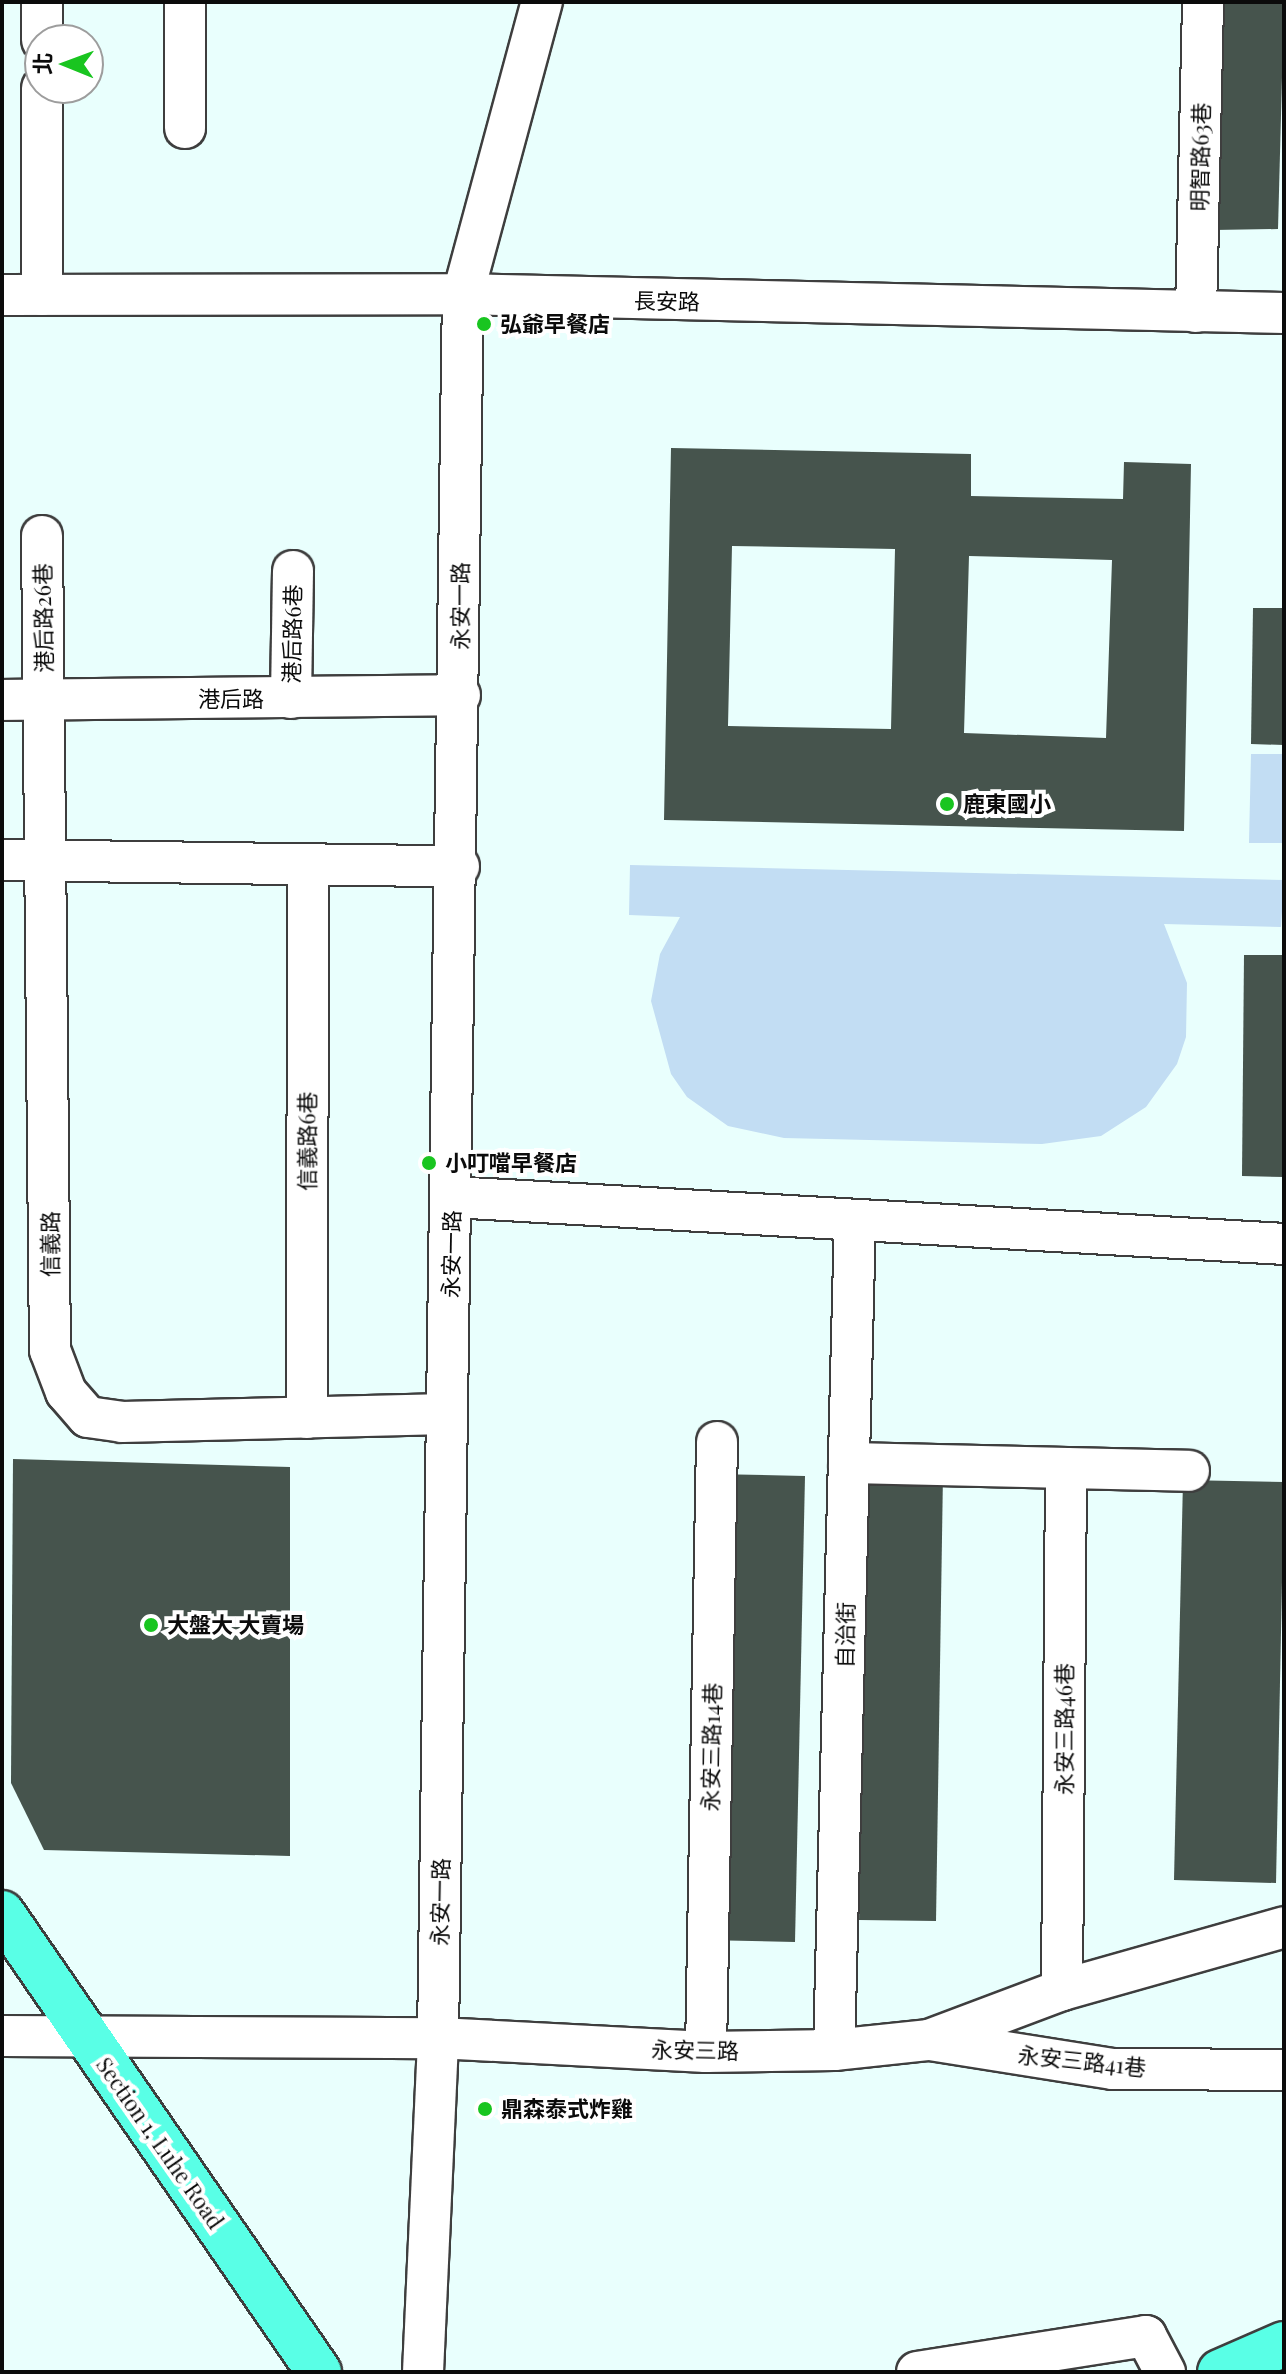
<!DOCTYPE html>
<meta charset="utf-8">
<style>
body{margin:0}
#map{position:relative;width:1286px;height:2374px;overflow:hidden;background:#e9fffd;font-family:"Playfair Display","Noto Sans TC",serif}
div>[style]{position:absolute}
.pitch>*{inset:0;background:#c2ddf3}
.building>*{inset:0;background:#46544d}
.roads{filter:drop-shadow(2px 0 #3e3e3e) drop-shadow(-2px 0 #3e3e3e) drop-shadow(0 2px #3e3e3e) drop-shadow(0 -2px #3e3e3e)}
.minor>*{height:40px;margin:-20px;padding:0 20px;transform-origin:20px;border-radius:20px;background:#fff}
.major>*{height:44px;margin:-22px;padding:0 22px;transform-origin:22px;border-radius:22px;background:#59ffe6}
.dots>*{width:22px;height:22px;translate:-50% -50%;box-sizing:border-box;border:4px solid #fff;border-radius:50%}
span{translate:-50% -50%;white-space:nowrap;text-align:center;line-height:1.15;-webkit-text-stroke:8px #fff;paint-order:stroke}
.street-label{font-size:22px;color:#0b0b0b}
.poi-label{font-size:22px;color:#0b0b0b;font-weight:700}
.left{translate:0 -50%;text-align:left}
.frame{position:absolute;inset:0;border:4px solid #0b0b0b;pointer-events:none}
.north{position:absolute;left:24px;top:24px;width:80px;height:80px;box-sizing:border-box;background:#fff;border:2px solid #9d9d9d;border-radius:50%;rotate:271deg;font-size:22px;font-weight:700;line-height:32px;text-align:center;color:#0b0b0b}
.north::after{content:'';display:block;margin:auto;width:28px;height:36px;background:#19c520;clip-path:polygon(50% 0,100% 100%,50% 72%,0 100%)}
</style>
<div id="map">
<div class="pitch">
<div style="clip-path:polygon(1251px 754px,1284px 754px,1284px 843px,1249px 843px)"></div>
<div style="clip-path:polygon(630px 865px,1284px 880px,1281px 927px,1164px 924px,1187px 983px,1186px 1037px,1177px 1064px,1146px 1107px,1101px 1136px,1042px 1144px,784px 1138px,728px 1126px,687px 1097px,671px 1074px,651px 1001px,660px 954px,680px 917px,629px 915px)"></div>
</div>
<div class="building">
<div style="clip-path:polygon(1219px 2px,1284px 2px,1278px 229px,1214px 230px)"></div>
<div style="clip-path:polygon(evenodd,671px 448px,971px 454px,971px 496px,1123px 499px,1124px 462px,1191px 464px,1184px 831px,664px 820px,671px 448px,732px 546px,895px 549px,891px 729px,728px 726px,732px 546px,671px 448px,969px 556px,1112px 560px,1106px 738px,964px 733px,969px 556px)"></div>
<div style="clip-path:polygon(1253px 608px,1284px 608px,1284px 745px,1251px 744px)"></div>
<div style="clip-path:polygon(1244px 955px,1284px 955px,1284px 1177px,1242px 1176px)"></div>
<div style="clip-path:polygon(13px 1459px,290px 1467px,290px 1856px,44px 1850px,11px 1783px)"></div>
<div style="clip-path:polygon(866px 1472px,943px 1473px,936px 1921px,859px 1920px)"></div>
<div style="clip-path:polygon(712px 1474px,805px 1476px,795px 1942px,703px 1940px)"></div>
<div style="clip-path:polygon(1183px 1480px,1284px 1482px,1276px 1883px,1174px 1880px)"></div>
</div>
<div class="roads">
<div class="minor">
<div style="left:42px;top:40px;width:38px;rotate:-90deg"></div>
<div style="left:185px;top:128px;width:126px;rotate:-90deg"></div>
<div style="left:2px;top:295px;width:461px;rotate:-0.1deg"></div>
<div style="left:463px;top:294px;width:821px;rotate:1.33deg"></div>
<div style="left:42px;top:295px;width:207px;rotate:-90deg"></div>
<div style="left:1196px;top:312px;width:310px;rotate:-88.7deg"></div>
<div style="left:42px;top:536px;width:814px;rotate:89.44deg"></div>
<div style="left:50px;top:1350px;width:45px;rotate:69.1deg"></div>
<div style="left:66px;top:1392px;width:33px;rotate:49deg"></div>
<div style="left:88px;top:1417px;width:34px;rotate:8deg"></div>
<div style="left:122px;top:1422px;width:325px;rotate:-1.4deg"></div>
<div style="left:291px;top:698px;width:127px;rotate:-89.1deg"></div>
<div style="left:2px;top:700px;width:458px;rotate:-0.6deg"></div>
<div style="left:2px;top:860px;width:457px;rotate:0.8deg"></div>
<div style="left:452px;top:1197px;width:833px;rotate:3.23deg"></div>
<div style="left:307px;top:1418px;width:554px;rotate:-89.9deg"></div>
<div style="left:849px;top:1463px;width:340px;rotate:1.3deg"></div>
<div style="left:1062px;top:1990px;width:522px;rotate:-89.56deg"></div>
<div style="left:2px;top:2036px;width:436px;rotate:0.3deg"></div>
<div style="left:438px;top:2038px;width:268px;rotate:3deg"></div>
<div style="left:706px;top:2052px;width:128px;rotate:-0.9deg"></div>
<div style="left:834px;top:2050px;width:96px;rotate:-6deg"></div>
<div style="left:929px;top:2040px;width:142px;rotate:-20.6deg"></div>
<div style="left:1062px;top:1990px;width:231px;rotate:-15.8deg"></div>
<div style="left:930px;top:2040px;width:185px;rotate:9deg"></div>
<div style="left:1113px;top:2069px;width:171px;rotate:0.3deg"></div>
<div style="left:834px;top:2050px;width:830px;rotate:-88.55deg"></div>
<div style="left:706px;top:2052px;width:610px;rotate:-88.97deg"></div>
<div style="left:423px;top:2372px;width:334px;rotate:-87.4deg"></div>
<div style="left:438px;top:2038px;width:1744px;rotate:-89.18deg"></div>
<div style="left:463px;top:294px;width:302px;rotate:-74.9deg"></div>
<div style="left:917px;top:2372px;width:232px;rotate:-8.9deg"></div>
<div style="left:1146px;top:2336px;width:41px;rotate:62.2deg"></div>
</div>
<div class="major">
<div style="left:2px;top:1913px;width:558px;rotate:55.37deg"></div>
<div style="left:1220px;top:2372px;width:70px;rotate:-23.6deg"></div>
</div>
</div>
<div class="dots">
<div style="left:484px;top:324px;background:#19c520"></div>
<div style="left:947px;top:804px;background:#19c520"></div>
<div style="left:429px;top:1163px;background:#19c520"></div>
<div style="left:151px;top:1625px;background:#19c520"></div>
<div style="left:485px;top:2109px;background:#19c520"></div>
</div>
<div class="street-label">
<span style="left:1200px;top:157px;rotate:-89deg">明智路63巷</span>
<span style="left:667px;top:301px;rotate:1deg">長安路</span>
<span style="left:460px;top:606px;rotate:-90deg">永安一路</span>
<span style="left:43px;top:618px;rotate:-91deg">港后路26巷</span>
<span style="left:292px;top:634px;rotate:-89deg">港后路6巷</span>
<span style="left:231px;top:699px">港后路</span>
<span style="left:307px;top:1141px;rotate:-90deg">信義路6巷</span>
<span style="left:50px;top:1244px;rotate:-90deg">信義路</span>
<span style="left:451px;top:1254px;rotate:-89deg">永安一路</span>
<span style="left:845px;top:1635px;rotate:-89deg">自治街</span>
<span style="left:1064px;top:1729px;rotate:-90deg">永安三路46巷</span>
<span style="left:711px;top:1747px;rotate:-89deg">永安三路14巷</span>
<span style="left:440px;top:1902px;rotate:-89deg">永安一路</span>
<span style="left:695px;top:2050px;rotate:1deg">永安三路</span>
<span style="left:1082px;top:2061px;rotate:6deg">永安三路41巷</span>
<span style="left:160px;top:2143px;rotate:55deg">Section 1, Luhe Road</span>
</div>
<div class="poi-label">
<span class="left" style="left:500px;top:324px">弘爺早餐店</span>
<span class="left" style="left:963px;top:804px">鹿東國小</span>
<span class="left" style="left:445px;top:1163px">小叮噹早餐店</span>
<span class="left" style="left:167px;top:1625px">大盤大 大賣場</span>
<span class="left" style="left:501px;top:2109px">鼎森泰式炸雞</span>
</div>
<div class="frame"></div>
<div class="north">北</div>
</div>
